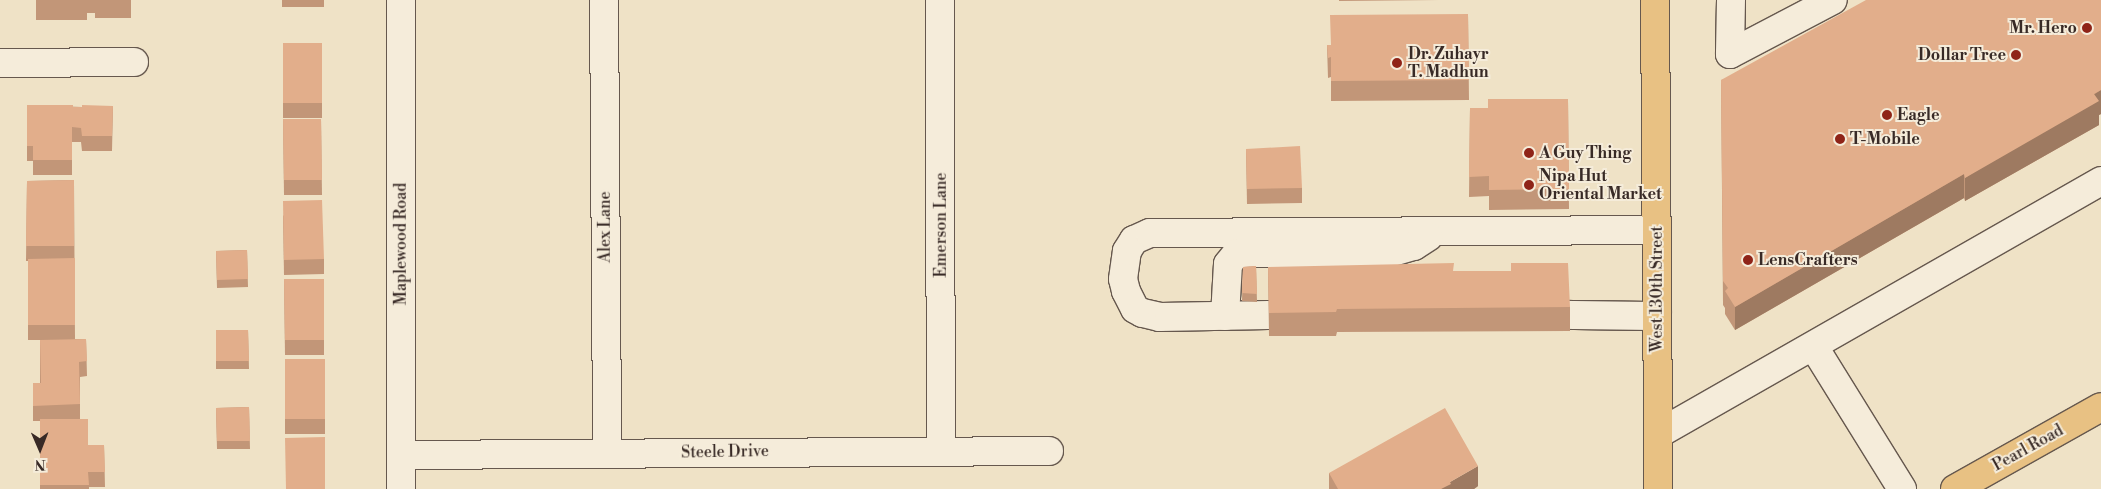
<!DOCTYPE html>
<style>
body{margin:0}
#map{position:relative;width:2101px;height:489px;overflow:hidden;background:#efe2c6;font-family:"Libre Bodoni",serif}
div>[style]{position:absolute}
.roads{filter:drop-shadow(1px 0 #66584e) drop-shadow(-1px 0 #66584e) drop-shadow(0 1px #66584e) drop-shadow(0 -1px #66584e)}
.minor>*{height:28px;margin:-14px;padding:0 14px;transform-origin:14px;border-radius:14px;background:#f5ecda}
.major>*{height:28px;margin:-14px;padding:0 14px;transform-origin:14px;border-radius:14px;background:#e8c183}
.wall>*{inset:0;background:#c29678}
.shaded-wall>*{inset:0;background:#9e7a61}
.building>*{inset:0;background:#e2ae8b}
.dots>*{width:14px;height:14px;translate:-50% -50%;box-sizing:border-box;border:2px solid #f5ecda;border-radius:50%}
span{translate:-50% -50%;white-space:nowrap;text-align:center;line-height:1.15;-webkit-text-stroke:4px #f5ecda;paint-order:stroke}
.poi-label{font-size:16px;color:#382a26;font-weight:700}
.right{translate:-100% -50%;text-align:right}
.left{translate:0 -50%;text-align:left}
.street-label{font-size:16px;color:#382a26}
.north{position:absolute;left:15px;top:424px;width:50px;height:50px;-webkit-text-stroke:4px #f5ecda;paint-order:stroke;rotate:179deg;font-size:14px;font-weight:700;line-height:20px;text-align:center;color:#382a26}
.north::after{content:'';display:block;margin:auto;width:18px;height:22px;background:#382a26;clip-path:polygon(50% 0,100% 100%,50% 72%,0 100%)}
</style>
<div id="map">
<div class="roads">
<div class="minor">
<div style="left:604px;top:0;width:453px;rotate:89.6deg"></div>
<div style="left:940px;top:0;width:450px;rotate:89.9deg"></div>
<div style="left:1731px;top:0;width:54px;rotate:91.1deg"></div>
<div style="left:1730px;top:54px;width:116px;rotate:-27.7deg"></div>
<div style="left:0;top:63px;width:134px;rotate:-0.4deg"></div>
<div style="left:1268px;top:315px;width:108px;rotate:178.9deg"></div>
<div style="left:1160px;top:317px;width:18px;rotate:-167deg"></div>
<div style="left:1142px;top:313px;width:8px;rotate:-150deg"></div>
<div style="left:1135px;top:309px;width:20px;rotate:-117deg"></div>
<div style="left:1126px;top:291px;width:12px;rotate:-104deg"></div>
<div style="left:1123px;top:279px;width:28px;rotate:-82deg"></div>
<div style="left:1127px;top:251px;width:13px;rotate:-58deg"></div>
<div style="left:1134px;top:240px;width:17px;rotate:-24deg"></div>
<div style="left:1150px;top:233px;width:506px;rotate:-0.34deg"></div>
<div style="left:1569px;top:315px;width:88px;rotate:0.7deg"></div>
<div style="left:1225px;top:316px;width:52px;rotate:-86.7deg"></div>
<div style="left:1228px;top:264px;width:14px;rotate:-51deg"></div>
<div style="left:1237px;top:253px;width:152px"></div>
<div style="left:1389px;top:253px;width:26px;rotate:-16deg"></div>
<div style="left:1414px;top:246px;width:17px;rotate:-33deg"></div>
<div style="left:1814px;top:347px;width:167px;rotate:58.2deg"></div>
<div style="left:1658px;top:434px;width:510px;rotate:-29.73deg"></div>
<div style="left:401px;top:455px;width:648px;rotate:-0.35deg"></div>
<div style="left:401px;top:489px;width:489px;rotate:-90deg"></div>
</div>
<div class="major">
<div style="left:1655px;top:0;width:489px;rotate:89.6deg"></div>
<div style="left:1955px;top:489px;width:167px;rotate:-29.3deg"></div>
</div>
</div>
<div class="wall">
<div style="clip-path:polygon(36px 0,131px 0,131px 18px,95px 18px,95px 13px,87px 13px,87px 20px,36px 20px)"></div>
<div style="clip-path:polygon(282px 0,324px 0,324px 7px,282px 7px)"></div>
<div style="clip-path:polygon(1339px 0,1439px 0,1339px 1px)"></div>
<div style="clip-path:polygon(2101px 0,2101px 114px,2099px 115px,2099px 125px,1965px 201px,1964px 198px,1735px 330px,1725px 314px,1725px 308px,1723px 305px,1721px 80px)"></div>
<div style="clip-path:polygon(1468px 14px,1469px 100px,1331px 101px,1331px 77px,1328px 78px,1327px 45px,1331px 45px)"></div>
<div style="clip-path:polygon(283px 43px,322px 43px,322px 118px,283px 118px)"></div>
<div style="clip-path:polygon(1568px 99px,1569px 209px,1489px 210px,1489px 196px,1469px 197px,1470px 108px,1488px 108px)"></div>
<div style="clip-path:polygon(27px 105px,82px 107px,113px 106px,112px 151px,82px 151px,81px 142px,72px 142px,72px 175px,33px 175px,33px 161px,27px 161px)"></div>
<div style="clip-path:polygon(283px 119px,321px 119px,322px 195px,284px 195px)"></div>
<div style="clip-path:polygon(1246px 149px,1302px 188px,1302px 203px,1247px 204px)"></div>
<div style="clip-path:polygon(74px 180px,75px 339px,86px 339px,87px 376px,80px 377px,80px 419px,88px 445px,104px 445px,105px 487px,89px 487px,89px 489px,40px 489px,40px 421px,33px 421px,33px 383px,40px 383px,40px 340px,62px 340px,28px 340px,28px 261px,26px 261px,27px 181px)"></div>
<div style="clip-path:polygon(283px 215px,324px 259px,324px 274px,284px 275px)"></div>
<div style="clip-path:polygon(247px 250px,248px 287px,217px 288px,216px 251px)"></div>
<div style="clip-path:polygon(1256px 266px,1257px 302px,1242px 301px,1243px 267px)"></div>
<div style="clip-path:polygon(1268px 267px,1454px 271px,1570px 307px,1570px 331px,1337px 332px,1336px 336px,1269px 336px)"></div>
<div style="clip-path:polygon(284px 279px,324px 279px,324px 355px,285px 355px)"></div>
<div style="clip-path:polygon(216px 330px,248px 330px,249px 369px,216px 369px)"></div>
<div style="clip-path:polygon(285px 359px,325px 359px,325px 434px,285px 434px)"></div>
<div style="clip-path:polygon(249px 407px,250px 449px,217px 449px,216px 408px)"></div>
<div style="clip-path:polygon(1329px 473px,1478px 486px,1474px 489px,1329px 489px)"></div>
</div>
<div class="shaded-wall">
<div style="clip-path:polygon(2101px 90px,2101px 114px,2099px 115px,2099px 125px,1965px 201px,1965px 178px)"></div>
<div style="clip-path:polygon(1964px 174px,1964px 198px,1735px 330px,1735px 307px)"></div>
<div style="clip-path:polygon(1478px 466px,1478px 486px,1474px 489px,1441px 489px,1450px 482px)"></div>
</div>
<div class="building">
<div style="clip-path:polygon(1866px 0,2101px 0,2101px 90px,2094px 94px,2099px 101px,1965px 178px,1964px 174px,1735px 307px,1725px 291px,1728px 288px,1723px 281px,1721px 80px)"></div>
<div style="clip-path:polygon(1468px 14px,1469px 80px,1331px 81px,1331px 57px,1328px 58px,1327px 45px,1331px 45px,1330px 15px)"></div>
<div style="clip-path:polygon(283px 43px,322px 43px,322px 103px,283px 103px)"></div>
<div style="clip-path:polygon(1488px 99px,1568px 99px,1569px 189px,1489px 190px,1489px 176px,1469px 177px,1470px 108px,1488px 108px)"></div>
<div style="clip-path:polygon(27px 105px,73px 105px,73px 107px,82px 107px,82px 105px,113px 106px,112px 136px,82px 136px,81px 128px,72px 127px,72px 160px,33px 160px,33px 146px,27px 146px)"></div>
<div style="clip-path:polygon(283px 119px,321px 119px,322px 180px,284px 180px)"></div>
<div style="clip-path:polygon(1300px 146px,1302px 188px,1247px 189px,1246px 149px)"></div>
<div style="clip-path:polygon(74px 180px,74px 246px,26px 246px,27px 181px)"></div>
<div style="clip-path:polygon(322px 200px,324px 259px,284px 260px,283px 201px)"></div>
<div style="clip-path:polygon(247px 250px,248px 279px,217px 280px,216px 251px)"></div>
<div style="clip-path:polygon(75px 258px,75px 325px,28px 325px,28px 259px)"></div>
<div style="clip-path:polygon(1454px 263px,1453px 271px,1511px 271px,1511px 263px,1568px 263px,1570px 307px,1337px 309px,1336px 312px,1269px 313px,1268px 267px)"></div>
<div style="clip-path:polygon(1256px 266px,1257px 294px,1242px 293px,1243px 267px)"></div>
<div style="clip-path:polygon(284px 279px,324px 279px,324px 340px,285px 340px)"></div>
<div style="clip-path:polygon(216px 330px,248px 330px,249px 361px,216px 361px)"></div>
<div style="clip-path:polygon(86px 339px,87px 361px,79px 362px,80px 404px,33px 406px,33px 383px,41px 383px,40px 340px)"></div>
<div style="clip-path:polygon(285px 359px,325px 359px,325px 419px,285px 419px)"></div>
<div style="clip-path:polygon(249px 407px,250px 441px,217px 441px,216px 408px)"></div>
<div style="clip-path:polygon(1445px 408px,1478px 466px,1450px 482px,1451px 484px,1441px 489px,1338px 489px,1329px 473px)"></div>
<div style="clip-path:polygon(40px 419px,88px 419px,88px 445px,104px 445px,105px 472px,88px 472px,89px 485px,40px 485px)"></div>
<div style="clip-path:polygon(325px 437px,325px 489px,286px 489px,285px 438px)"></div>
</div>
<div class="dots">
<div style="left:2087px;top:28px;background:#8f2418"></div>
<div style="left:2016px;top:55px;background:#8f2418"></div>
<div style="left:1397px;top:63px;background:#8f2418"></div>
<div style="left:1887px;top:115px;background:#8f2418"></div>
<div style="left:1840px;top:139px;background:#8f2418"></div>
<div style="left:1529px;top:153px;background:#8f2418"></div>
<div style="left:1529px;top:185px;background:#8f2418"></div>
<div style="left:1748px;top:260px;background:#8f2418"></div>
</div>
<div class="poi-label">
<span class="right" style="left:2077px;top:28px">Mr. Hero</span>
<span class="left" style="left:1408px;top:63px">Dr. Zuhayr<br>T. Madhun</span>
<span class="right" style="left:2006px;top:55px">Dollar Tree</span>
<span class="left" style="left:1897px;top:115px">Eagle</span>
<span class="left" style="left:1850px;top:139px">T-Mobile</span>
<span class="left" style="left:1539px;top:153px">A Guy Thing</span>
<span class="left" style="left:1539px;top:185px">Nipa Hut<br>Oriental Market</span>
<span class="left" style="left:1758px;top:260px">LensCrafters</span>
</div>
<div class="street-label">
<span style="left:941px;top:225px;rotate:-90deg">Emerson Lane</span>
<span style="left:605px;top:227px;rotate:-90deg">Alex Lane</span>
<span style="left:401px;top:244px;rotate:-90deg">Maplewood Road</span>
<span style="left:1657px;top:289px;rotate:-90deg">West 130th Street</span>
<span style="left:2028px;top:448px;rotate:-29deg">Pearl Road</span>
<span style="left:725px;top:452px;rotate:-1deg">Steele Drive</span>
</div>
<div class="north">N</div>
</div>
